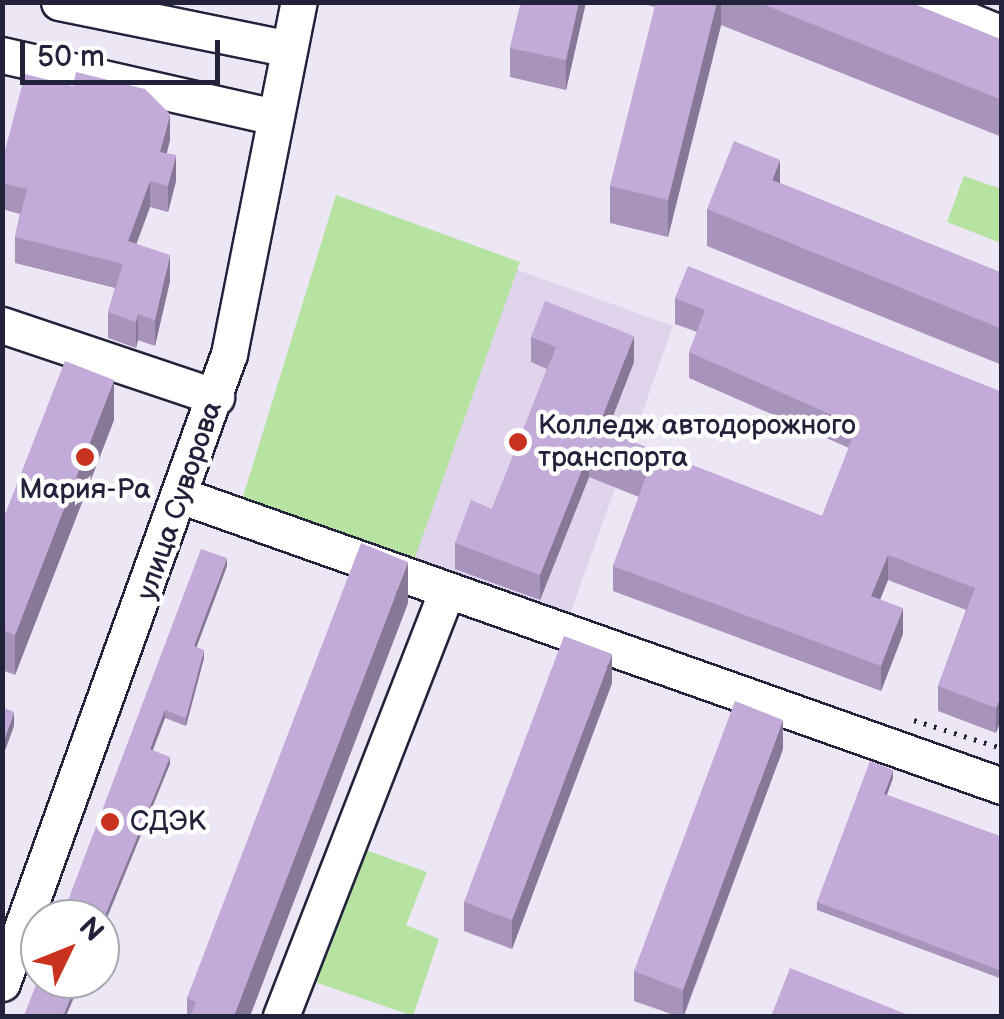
<!DOCTYPE html>
<meta charset="utf-8">
<style>
body{margin:0}
#map{position:relative;width:1004px;height:1019px;overflow:hidden;background:#ede6f4;font-family:"Balsamiq Sans",sans-serif}
div>[style]{position:absolute}
.built>*{inset:0;background:#e0d4ec}
.green>*{inset:0;background:#b6e3a2}
.path>*{height:5px;margin-top:-2.5px;transform-origin:0;background:repeating-linear-gradient(90deg,#22223b 0 2.5px,transparent 0 10.5px)}
.roads{filter:drop-shadow(2px 0 #22223b) drop-shadow(-2px 0 #22223b) drop-shadow(0 2px #22223b) drop-shadow(0 -2px #22223b)}
.minor>*{height:35px;margin:-17.5px;padding:0 17.5px;transform-origin:17.5px;border-radius:17.5px;background:#fff}
.wall>*{inset:0;background:#a893bb}
.shaded-wall>*{inset:0;background:#887898}
.building>*{inset:0;background:#c3abd9}
.dots>*{width:28px;height:28px;translate:-50% -50%;box-sizing:border-box;border:5px solid #fff;border-radius:50%}
span{translate:-50% -50%;white-space:nowrap;text-align:center;line-height:1.15;-webkit-text-stroke:9px #fff;paint-order:stroke}
.poi-label{font-size:28px;color:#22223b}
.left{translate:0 -50%;text-align:left}
.street-label{font-size:28px;color:#22223b}
.frame{position:absolute;inset:0;border:5px solid #22223b;pointer-events:none}
.north{position:absolute;left:20px;top:899px;width:100px;height:100px;box-sizing:border-box;background:#fff;border:2px solid #a7a7b1;border-radius:50%;rotate:47deg;font-size:28px;font-weight:700;line-height:40px;text-align:center;color:#22223b}
.north::after{content:'';display:block;margin:auto;width:35px;height:45px;background:#c8321e;clip-path:polygon(50% 0,100% 100%,50% 72%,0 100%)}
.scale{position:absolute;left:20px;top:40px;width:200px;height:45px;box-sizing:border-box;border:5px solid #22223b;border-top:0;padding-left:12px;font-size:30px;line-height:35px;white-space:nowrap;color:#22223b;-webkit-text-stroke:8px #fff;paint-order:stroke}
</style>
<div id="map">
<div class="built">
<div style="clip-path:polygon(473px 254px,673px 326px,564px 631px,364px 559px)"></div>
</div>
<div class="green">
<div style="clip-path:polygon(964px 176px,1001px 189px,1001px 243px,947px 222px)"></div>
<div style="clip-path:polygon(336px 195px,520px 262px,412px 566px,242px 500px)"></div>
<div style="clip-path:polygon(360px 848px,427px 872px,406px 925px,439px 939px,413px 1016px,309px 980px)"></div>
</div>
<div class="path">
<div style="left:914px;top:720px;width:92px;rotate:17.7deg"></div>
</div>
<div class="roads">
<div class="minor">
<div style="left:59px;top:2px;width:235px;rotate:11.5deg"></div>
<div style="left:924px;top:2px;width:84px;rotate:22.3deg"></div>
<div style="left:2px;top:55px;width:280px;rotate:12.8deg"></div>
<div style="left:2px;top:325px;width:226px;rotate:18.6deg"></div>
<div style="left:185px;top:497px;width:867px;rotate:19.48deg"></div>
<div style="left:2px;top:983px;width:669px;rotate:-70.16deg"></div>
<div style="left:229px;top:354px;width:359px;rotate:-78.8deg"></div>
<div style="left:281px;top:1016px;width:452px;rotate:-68.7deg"></div>
</div>
</div>
<div class="wall">
<div style="clip-path:polygon(521px 2px,586px 2px,566px 90px,510px 77px,510px 48px)"></div>
<div style="clip-path:polygon(637px 2px,909px 2px,1002px 40px,1002px 137px,721px 25px,668px 237px,610px 223px,610px 186px,655px 7px)"></div>
<div style="clip-path:polygon(73px 86px,170px 140px,167px 153px,176px 181px,168px 212px,150px 207px,136px 244px,170px 281px,155px 346px,138px 340px,136px 348px,108px 338px,108px 312px,115px 288px,15px 263px,15px 237px,20px 214px,2px 209px,2px 162px)"></div>
<div style="clip-path:polygon(780px 183px,1002px 273px,1002px 365px,707px 246px,707px 209px)"></div>
<div style="clip-path:polygon(675px 298px,1002px 392px,996px 733px,938px 711px,938px 686px,966px 610px,888px 580px,880px 600px,903px 634px,881px 691px,613px 591px,613px 566px,639px 497px,589px 477px,540px 600px,455px 569px,455px 543px,492px 509px,547px 369px,531px 362px,531px 337px,634px 362px,607px 432px,822px 516px,849px 448px,689px 378px,689px 352px,697px 332px,675px 324px)"></div>
<div style="clip-path:polygon(114px 420px,15px 675px,2px 670px,2px 522px)"></div>
<div style="clip-path:polygon(227px 566px,196px 647px,204px 658px,186px 726px,165px 718px,153px 750px,170px 764px,61px 919px)"></div>
<div style="clip-path:polygon(408px 603px,250px 1016px,187px 1016px,187px 998px)"></div>
<div style="clip-path:polygon(612px 683px,512px 949px,464px 931px,464px 902px)"></div>
<div style="clip-path:polygon(783px 749px,684px 1016px,677px 1016px,634px 1001px,634px 971px)"></div>
<div style="clip-path:polygon(893px 778px,887px 795px,1002px 837px,1002px 979px,817px 910px,817px 902px)"></div>
</div>
<div class="shaded-wall">
<div style="clip-path:polygon(579px 2px,586px 2px,566px 90px,566px 60px)"></div>
<div style="clip-path:polygon(717px 2px,721px 2px,721px 25px,668px 237px,668px 200px)"></div>
<div style="clip-path:polygon(170px 114px,170px 140px,160px 177px,160px 152px)"></div>
<div style="clip-path:polygon(176px 155px,176px 181px,168px 212px,168px 186px)"></div>
<div style="clip-path:polygon(780px 160px,780px 197px,772px 180px)"></div>
<div style="clip-path:polygon(150px 181px,150px 207px,128px 267px,128px 241px)"></div>
<div style="clip-path:polygon(170px 255px,170px 281px,155px 346px,155px 320px)"></div>
<div style="clip-path:polygon(138px 314px,138px 340px,136px 348px,136px 322px)"></div>
<div style="clip-path:polygon(634px 336px,634px 362px,598px 454px,598px 428px)"></div>
<div style="clip-path:polygon(114px 380px,114px 420px,15px 675px,15px 635px)"></div>
<div style="clip-path:polygon(589px 452px,589px 477px,540px 600px,540px 575px)"></div>
<div style="clip-path:polygon(888px 555px,888px 580px,871px 622px,871px 596px)"></div>
<div style="clip-path:polygon(227px 558px,227px 566px,194px 654px,194px 646px)"></div>
<div style="clip-path:polygon(408px 562px,408px 603px,250px 1016px,234px 1016px)"></div>
<div style="clip-path:polygon(903px 608px,903px 634px,881px 691px,881px 666px)"></div>
<div style="clip-path:polygon(204px 650px,204px 658px,186px 726px,186px 718px)"></div>
<div style="clip-path:polygon(612px 654px,612px 683px,512px 949px,512px 920px)"></div>
<div style="clip-path:polygon(1002px 693px,1002px 718px,996px 733px,996px 708px)"></div>
<div style="clip-path:polygon(165px 710px,165px 718px,150px 757px,150px 749px)"></div>
<div style="clip-path:polygon(14px 712px,14px 726px,2px 759px,2px 746px)"></div>
<div style="clip-path:polygon(783px 720px,783px 749px,683px 1016px,683px 990px)"></div>
<div style="clip-path:polygon(170px 757px,170px 764px,100px 935px,100px 927px)"></div>
<div style="clip-path:polygon(893px 770px,893px 778px,884px 802px,884px 794px)"></div>
<div style="clip-path:polygon(78px 979px,82px 979px,66px 1016px,63px 1016px)"></div>
</div>
<div class="building">
<div style="clip-path:polygon(521px 2px,579px 2px,566px 60px,510px 48px)"></div>
<div style="clip-path:polygon(656px 2px,717px 2px,668px 200px,610px 186px)"></div>
<div style="clip-path:polygon(757px 2px,909px 2px,1002px 40px,1002px 100px)"></div>
<div style="clip-path:polygon(76px 72px,145px 89px,170px 114px,160px 152px,176px 155px,168px 186px,150px 181px,128px 241px,170px 255px,155px 320px,138px 314px,136px 322px,108px 312px,123px 264px,15px 237px,27px 189px,2px 183px,2px 162px,25px 74px,73px 86px)"></div>
<div style="clip-path:polygon(734px 141px,780px 160px,772px 180px,1002px 273px,1002px 329px,707px 209px)"></div>
<div style="clip-path:polygon(688px 266px,1002px 392px,1002px 693px,996px 708px,938px 686px,975px 588px,888px 555px,871px 596px,903px 608px,881px 666px,613px 566px,647px 474px,589px 452px,540px 575px,455px 543px,471px 500px,492px 509px,556px 347px,531px 337px,545px 301px,634px 336px,598px 428px,822px 516px,857px 426px,689px 352px,705px 310px,675px 298px)"></div>
<div style="clip-path:polygon(65px 361px,114px 380px,15px 635px,2px 630px,2px 522px)"></div>
<div style="clip-path:polygon(361px 543px,408px 562px,234px 1016px,190px 1016px,196px 1002px,187px 998px)"></div>
<div style="clip-path:polygon(201px 549px,227px 558px,194px 646px,204px 650px,186px 718px,165px 710px,150px 749px,170px 757px,100px 927px,100px 919px,61px 919px)"></div>
<div style="clip-path:polygon(564px 636px,612px 654px,512px 920px,464px 902px)"></div>
<div style="clip-path:polygon(735px 701px,783px 720px,683px 990px,634px 971px)"></div>
<div style="clip-path:polygon(2px 707px,14px 712px,2px 746px)"></div>
<div style="clip-path:polygon(870px 761px,893px 770px,884px 794px,1002px 837px,1002px 971px,817px 902px)"></div>
<div style="clip-path:polygon(790px 968px,911px 1016px,778px 1016px,772px 1014px)"></div>
<div style="clip-path:polygon(40px 974px,40px 979px,78px 979px,63px 1016px,24px 1016px)"></div>
</div>
<div class="dots">
<div style="left:518px;top:442px;background:#c8321e"></div>
<div style="left:85px;top:457px;background:#c8321e"></div>
<div style="left:110px;top:822px;background:#c8321e"></div>
</div>
<div class="poi-label">
<span class="left" style="left:538px;top:442px">Колледж автодорожного<br>транспорта</span>
<span style="left:85px;top:490px">Мария-Ра</span>
<span class="left" style="left:130px;top:822px">СДЭК</span>
</div>
<div class="street-label">
<span style="left:180px;top:501px;rotate:-71deg">улица Суворова</span>
</div>
<div class="frame"></div>
<div class="north">N</div>
<div class="scale">50 m</div>
</div>
